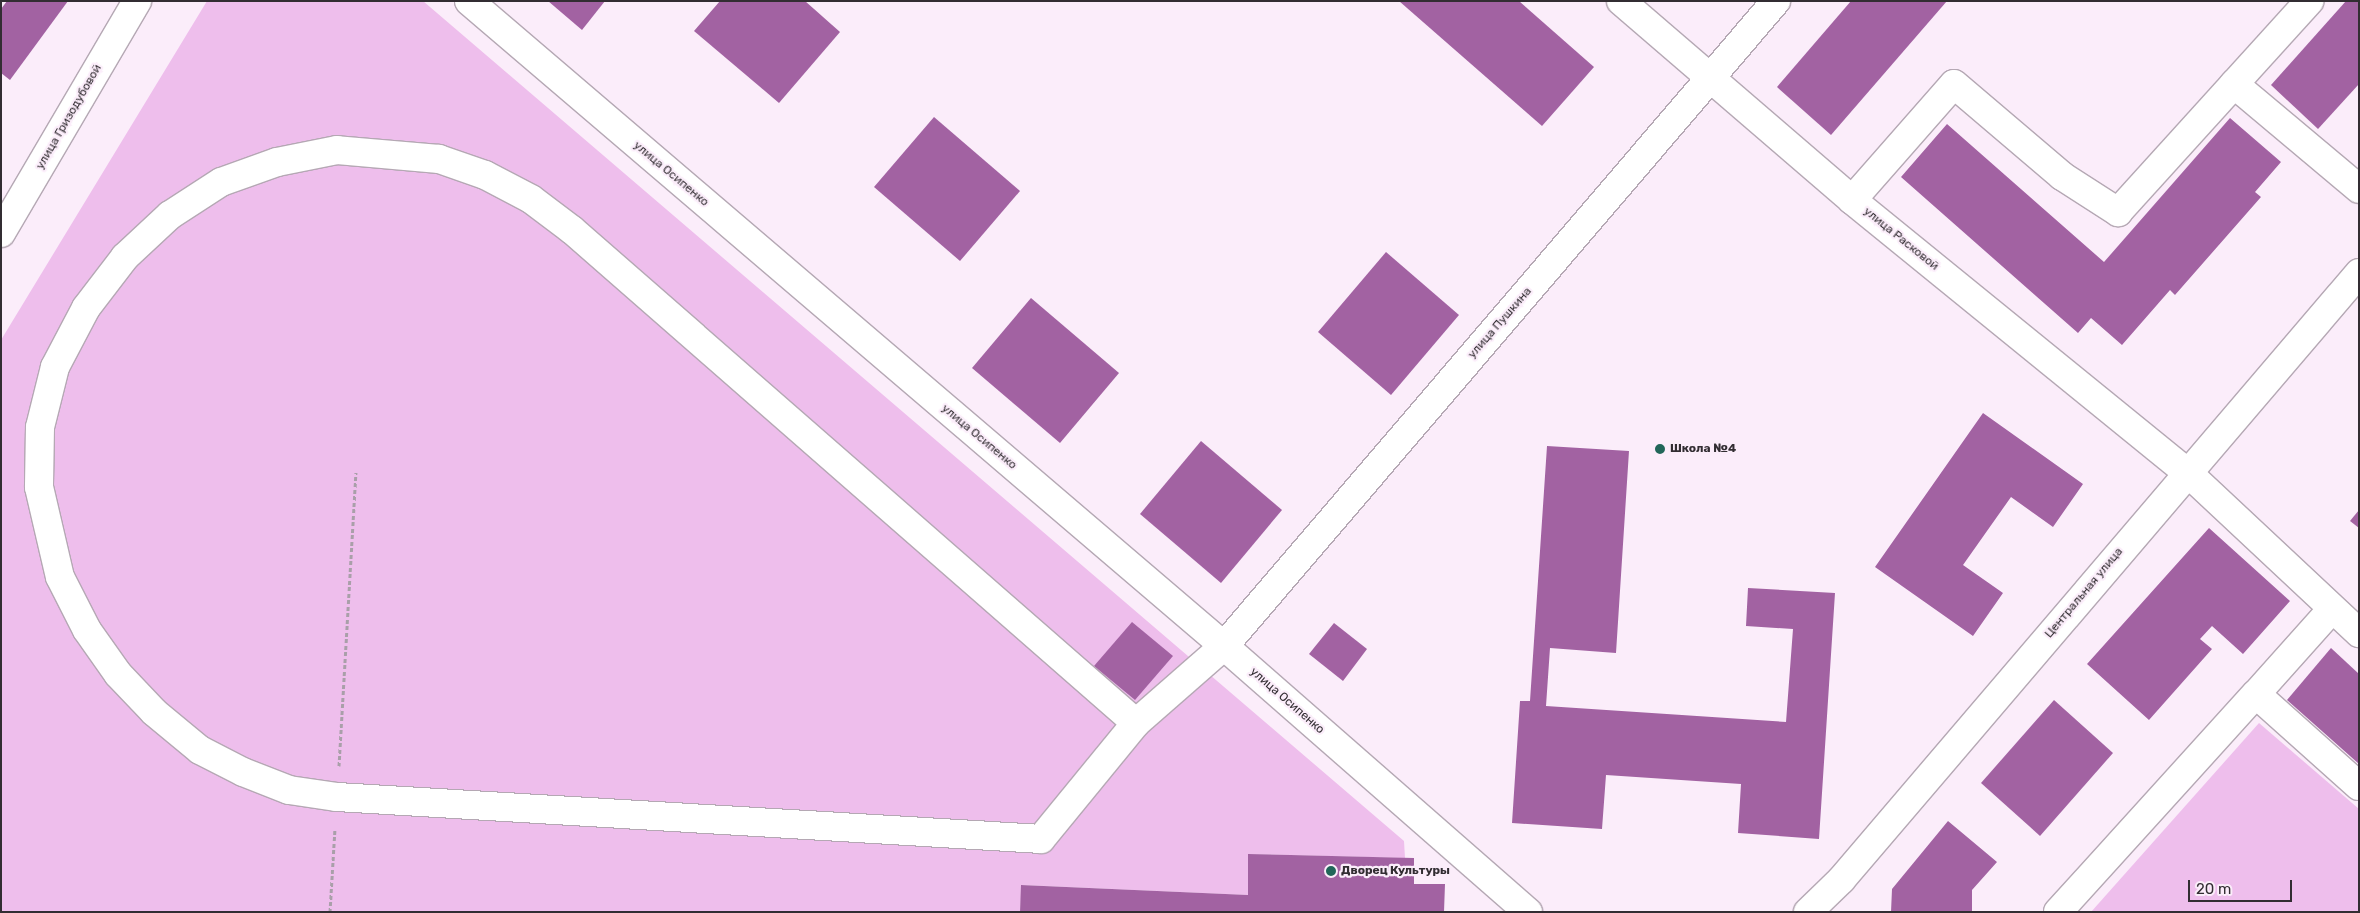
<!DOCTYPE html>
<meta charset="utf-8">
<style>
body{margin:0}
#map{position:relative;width:2360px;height:913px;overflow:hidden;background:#fbedfa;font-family:Rubik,sans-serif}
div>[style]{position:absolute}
.green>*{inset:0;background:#eebeec}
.building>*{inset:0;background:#a262a2}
.path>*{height:3px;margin-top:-1.5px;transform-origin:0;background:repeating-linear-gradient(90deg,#a99fa9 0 4px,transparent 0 6.5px)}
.roads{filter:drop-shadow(1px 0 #b5a8b4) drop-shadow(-1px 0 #b5a8b4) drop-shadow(0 1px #b5a8b4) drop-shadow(0 -1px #b5a8b4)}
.minor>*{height:28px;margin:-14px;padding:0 14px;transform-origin:14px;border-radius:14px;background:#fff}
.dots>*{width:14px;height:14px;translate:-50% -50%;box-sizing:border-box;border:2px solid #fbedfa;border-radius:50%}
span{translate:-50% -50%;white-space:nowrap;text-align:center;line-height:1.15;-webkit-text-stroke:4.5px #fbedfa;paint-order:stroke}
.street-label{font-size:12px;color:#322d32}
.poi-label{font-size:12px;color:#322d32;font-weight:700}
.left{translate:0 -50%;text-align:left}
.frame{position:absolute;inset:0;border:2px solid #322d32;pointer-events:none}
.scale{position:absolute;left:2188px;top:880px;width:104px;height:22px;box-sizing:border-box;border:2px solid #322d32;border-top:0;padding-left:6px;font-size:15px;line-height:18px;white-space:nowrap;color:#322d32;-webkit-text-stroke:4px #fbedfa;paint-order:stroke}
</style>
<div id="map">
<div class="green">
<div style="clip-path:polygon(207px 1px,423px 1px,1404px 841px,1405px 858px,1248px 854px,1248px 895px,1022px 885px,1020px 912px,1px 912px,1px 340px)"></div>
<div style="clip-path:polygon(2259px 723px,2359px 809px,2359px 912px,2091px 912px)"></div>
</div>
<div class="building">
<div style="clip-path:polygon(7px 1px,68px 1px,10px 80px,1px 73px,1px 9px)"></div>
<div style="clip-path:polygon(548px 1px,605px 1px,582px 30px)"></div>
<div style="clip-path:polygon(720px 1px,805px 1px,840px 32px,779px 103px,694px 31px)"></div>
<div style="clip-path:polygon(1399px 1px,1519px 1px,1594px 67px,1542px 126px)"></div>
<div style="clip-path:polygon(1851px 1px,1947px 1px,1831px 135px,1777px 87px)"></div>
<div style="clip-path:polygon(2346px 1px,2359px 1px,2359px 84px,2318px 129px,2271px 85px)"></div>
<div style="clip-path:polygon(934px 117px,1020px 191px,960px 261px,874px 187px)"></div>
<div style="clip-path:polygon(2230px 118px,2281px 162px,2255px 192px,2261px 197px,2175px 295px,2170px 290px,2122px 345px,2091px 318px,2078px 333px,1901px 177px,1947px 124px,2104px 262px)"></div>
<div style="clip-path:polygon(1386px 252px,1459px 315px,1391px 395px,1318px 332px)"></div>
<div style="clip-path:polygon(1031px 298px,1119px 373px,1060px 443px,972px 368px)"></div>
<div style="clip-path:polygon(1983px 413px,2083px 484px,2053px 527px,2011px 497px,1963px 565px,2003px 593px,1973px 636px,1875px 567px)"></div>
<div style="clip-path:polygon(1201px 441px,1282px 510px,1221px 583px,1140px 514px)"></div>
<div style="clip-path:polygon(1547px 446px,1629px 451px,1616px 653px,1550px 648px,1546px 706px,1786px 722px,1793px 629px,1746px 626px,1748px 588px,1835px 593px,1819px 839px,1738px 833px,1741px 784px,1606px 775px,1602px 829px,1512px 823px,1520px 701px,1530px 701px)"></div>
<div style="clip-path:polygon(2359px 510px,2359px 528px,2350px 521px)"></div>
<div style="clip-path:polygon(2209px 528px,2290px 601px,2243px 654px,2212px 626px,2200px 639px,2212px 649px,2149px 720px,2087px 664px)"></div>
<div style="clip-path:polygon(1132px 622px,1173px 656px,1135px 700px,1094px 666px)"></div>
<div style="clip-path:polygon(1334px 623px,1367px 649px,1343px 681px,1309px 654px)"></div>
<div style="clip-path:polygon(2331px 648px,2359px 674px,2359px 764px,2287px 700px)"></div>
<div style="clip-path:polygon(2054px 700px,2113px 753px,2040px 836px,1981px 783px)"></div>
<div style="clip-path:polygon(1948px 821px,1997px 862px,1972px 890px,1972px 912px,1891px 912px,1892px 889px)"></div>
<div style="clip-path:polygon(1248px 854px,1414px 858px,1414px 884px,1445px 884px,1444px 912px,1020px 912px,1021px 885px,1248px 895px)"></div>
</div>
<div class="path">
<div style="left:339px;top:766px;width:294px;rotate:-86.7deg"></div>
<div style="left:330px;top:912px;width:84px;rotate:-86.6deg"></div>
</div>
<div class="roads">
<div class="minor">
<div style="left:469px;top:1px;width:993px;rotate:40.51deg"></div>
<div style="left:1224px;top:646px;width:404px;rotate:41.2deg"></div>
<div style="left:1621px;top:1px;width:305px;rotate:40.7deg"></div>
<div style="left:1852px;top:200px;width:432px;rotate:39.1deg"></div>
<div style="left:2187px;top:472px;width:236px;rotate:43.1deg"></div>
<div style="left:2234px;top:84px;width:163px;rotate:40deg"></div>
<div style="left:1852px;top:200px;width:154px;rotate:-48.7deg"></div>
<div style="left:1954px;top:84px;width:142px;rotate:40.4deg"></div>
<div style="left:2062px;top:176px;width:67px;rotate:32.7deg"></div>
<div style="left:2118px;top:212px;width:285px;rotate:-47.8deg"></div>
<div style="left:1px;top:233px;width:269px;rotate:-59.6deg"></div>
<div style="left:2332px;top:609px;width:114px;rotate:131.8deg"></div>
<div style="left:2256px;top:694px;width:138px;rotate:41.8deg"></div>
<div style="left:1136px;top:723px;width:749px;rotate:-138.84deg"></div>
<div style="left:572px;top:230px;width:51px;rotate:-142.9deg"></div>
<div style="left:531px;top:199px;width:52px;rotate:-152.4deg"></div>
<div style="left:485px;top:175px;width:49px;rotate:-160.8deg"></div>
<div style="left:439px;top:159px;width:102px;rotate:-175deg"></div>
<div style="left:337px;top:150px;width:61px;rotate:168.7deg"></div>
<div style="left:277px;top:162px;width:59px;rotate:160.3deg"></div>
<div style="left:221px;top:182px;width:61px;rotate:147.1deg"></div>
<div style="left:170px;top:215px;width:62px;rotate:137deg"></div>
<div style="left:125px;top:257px;width:64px;rotate:127.4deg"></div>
<div style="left:86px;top:308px;width:67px;rotate:117.7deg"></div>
<div style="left:55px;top:367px;width:62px;rotate:104deg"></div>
<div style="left:40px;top:427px;width:60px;rotate:91deg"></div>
<div style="left:39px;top:487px;width:92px;rotate:76.9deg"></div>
<div style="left:60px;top:577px;width:59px;rotate:63deg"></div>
<div style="left:87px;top:630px;width:54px;rotate:54.8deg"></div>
<div style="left:118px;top:674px;width:52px;rotate:46.5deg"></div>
<div style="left:154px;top:712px;width:60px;rotate:39.6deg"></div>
<div style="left:200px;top:750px;width:48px;rotate:27.1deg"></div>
<div style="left:243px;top:772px;width:49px;rotate:21.4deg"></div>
<div style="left:289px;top:790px;width:49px;rotate:8.3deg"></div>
<div style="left:337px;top:797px;width:705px;rotate:3.41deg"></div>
<div style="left:1041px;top:839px;width:150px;rotate:-50.7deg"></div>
<div style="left:1136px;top:723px;width:117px;rotate:-41.2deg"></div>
<div style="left:1224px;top:646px;width:849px;rotate:-49.44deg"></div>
<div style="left:1808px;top:912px;width:46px;rotate:-44.1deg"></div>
<div style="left:1841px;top:880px;width:798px;rotate:-49.52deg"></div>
<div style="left:2058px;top:912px;width:294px;rotate:-47.8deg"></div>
</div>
</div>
<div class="dots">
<div style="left:1660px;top:449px;background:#216659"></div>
<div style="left:1331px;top:871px;background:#216659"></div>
</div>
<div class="street-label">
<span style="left:69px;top:117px;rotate:-60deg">улица Гризодубовой</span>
<span style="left:671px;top:174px;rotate:40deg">улица Осипенко</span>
<span style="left:1901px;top:239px;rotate:39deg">улица Расковой</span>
<span style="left:1500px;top:323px;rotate:-49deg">улица Пушкина</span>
<span style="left:979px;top:437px;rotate:40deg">улица Осипенко</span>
<span style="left:2084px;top:593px;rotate:-50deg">Центральная улица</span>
<span style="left:1287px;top:701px;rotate:41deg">улица Осипенко</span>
</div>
<div class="poi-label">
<span class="left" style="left:1670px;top:449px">Школа №4</span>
<span class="left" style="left:1341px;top:871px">Дворец Культуры</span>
</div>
<div class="frame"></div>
<div class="scale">20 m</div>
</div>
